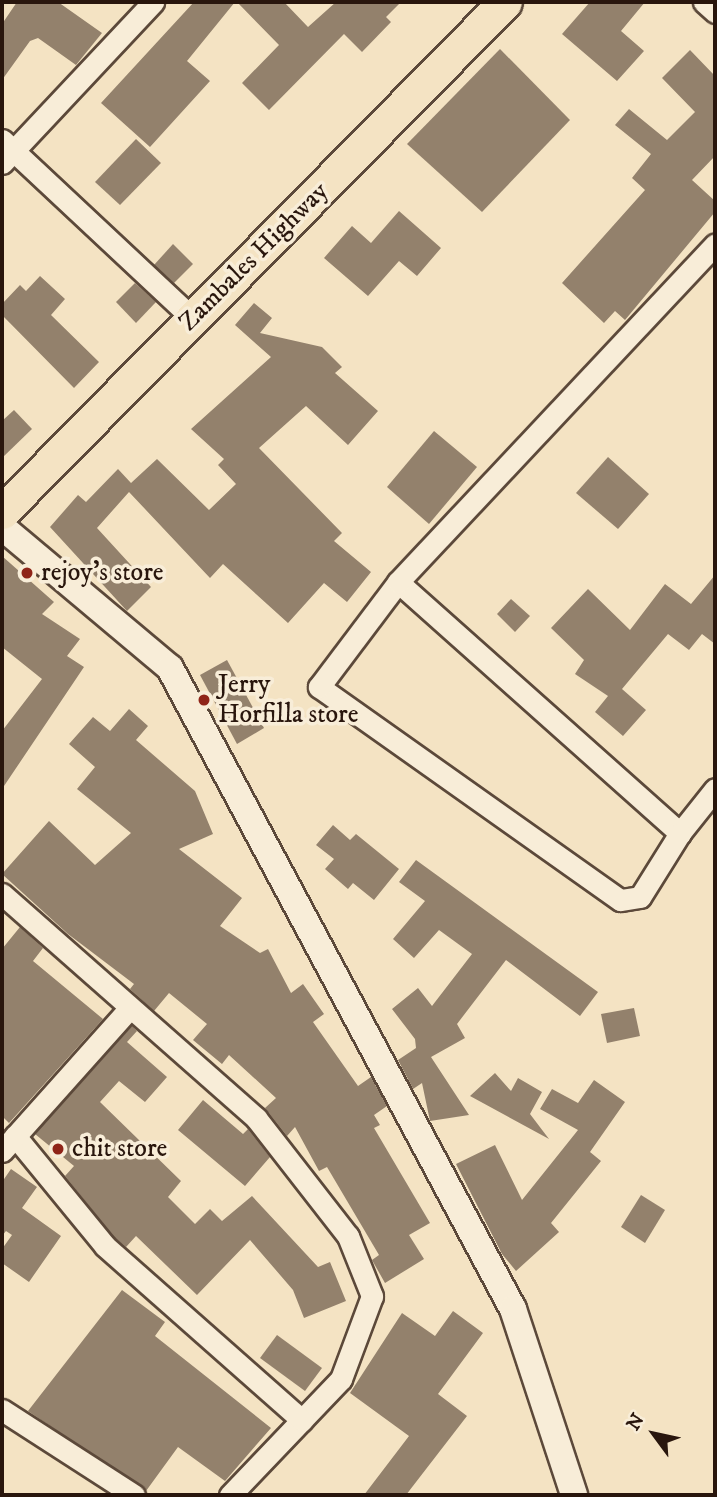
<!DOCTYPE html>
<style>
body{margin:0}
#map{position:relative;width:717px;height:1497px;overflow:hidden;background:#f4e3c3;font-family:"IM FELL DW Pica",serif}
div>[style]{position:absolute}
.building>*{inset:0;background:#93816c}
.roads{filter:drop-shadow(2px 0 #5c493a) drop-shadow(-2px 0 #5c493a) drop-shadow(0 2px #5c493a) drop-shadow(0 -2px #5c493a)}
.minor>*{height:21px;margin:-10.5px;padding:0 10.5px;transform-origin:10.5px;border-radius:10.5px;background:#f8edd8}
.tertiary>*{height:26px;margin:-13px;padding:0 13px;transform-origin:13px;border-radius:13px;background:#f8edd8}
.primary>*{height:33px;margin:-16.5px;padding:0 16.5px;transform-origin:16.5px;border-radius:16.5px;background:#f4e3c3}
.dots>*{width:19px;height:19px;translate:-50% -50%;box-sizing:border-box;border:4px solid #f8edd8;border-radius:50%}
span{translate:-50% -50%;white-space:nowrap;text-align:center;line-height:1.15;-webkit-text-stroke:7px #f8edd8;paint-order:stroke}
.street-label{font-size:26px;color:#29160d}
.poi-label{font-size:26px;color:#29160d}
.left{translate:0 -50%;text-align:left}
.frame{position:absolute;inset:0;border:4px solid #29160d;pointer-events:none}
.north{position:absolute;left:619px;top:1399px;width:70px;height:70px;-webkit-text-stroke:5px #f8edd8;paint-order:stroke;rotate:303deg;font-size:19px;font-weight:700;line-height:28px;text-align:center;color:#29160d}
.north::after{content:'';display:block;margin:auto;width:24px;height:32px;background:#29160d;clip-path:polygon(50% 0,100% 100%,50% 72%,0 100%)}
</style>
<div id="map">
<div class="building">
<div style="clip-path:polygon(17px 2px,58px 2px,102px 33px,76px 65px,38px 38px,30px 41px,2px 80px,2px 24px)"></div>
<div style="clip-path:polygon(194px 2px,235px 2px,187px 61px,210px 81px,150px 147px,101px 103px)"></div>
<div style="clip-path:polygon(237px 2px,284px 2px,308px 27px,336px 2px,401px 2px,386px 17px,391px 22px,362px 52px,344px 34px,269px 110px,242px 83px,279px 45px)"></div>
<div style="clip-path:polygon(590px 2px,645px 2px,621px 31px,644px 51px,617px 81px,562px 34px)"></div>
<div style="clip-path:polygon(500px 49px,570px 120px,482px 212px,407px 144px)"></div>
<div style="clip-path:polygon(690px 50px,715px 76px,715px 156px,692px 180px,715px 201px,715px 212px,625px 320px,615px 311px,604px 323px,562px 283px,645px 190px,632px 178px,651px 154px,615px 125px,629px 109px,667px 140px,695px 112px,662px 78px)"></div>
<div style="clip-path:polygon(136px 139px,161px 163px,120px 205px,95px 182px)"></div>
<div style="clip-path:polygon(399px 211px,441px 248px,417px 276px,399px 261px,368px 296px,324px 258px,352px 226px,371px 243px)"></div>
<div style="clip-path:polygon(173px 244px,193px 264px,174px 283px,154px 265px)"></div>
<div style="clip-path:polygon(40px 276px,65px 299px,51px 315px,99px 362px,74px 388px,2px 315px,2px 304px,20px 285px,26px 291px)"></div>
<div style="clip-path:polygon(135px 283px,156px 302px,136px 323px,116px 302px)"></div>
<div style="clip-path:polygon(254px 303px,272px 318px,260px 333px,322px 347px,342px 367px,335px 373px,378px 411px,348px 445px,306px 406px,259px 448px,342px 533px,334px 541px,371px 572px,347px 602px,324px 583px,288px 623px,223px 564px,210px 578px,129px 492px,97px 528px,151px 587px,127px 611px,50px 527px,78px 495px,86px 502px,118px 469px,131px 483px,157px 459px,209px 510px,236px 484px,218px 465px,224px 459px,191px 429px,271px 357px,235px 325px)"></div>
<div style="clip-path:polygon(14px 410px,32px 429px,2px 458px,2px 421px)"></div>
<div style="clip-path:polygon(434px 431px,477px 467px,429px 524px,387px 487px)"></div>
<div style="clip-path:polygon(608px 457px,649px 494px,618px 529px,576px 493px)"></div>
<div style="clip-path:polygon(2px 556px,54px 602px,42px 614px,80px 639px,67px 656px,84px 667px,2px 789px,2px 731px,42px 679px,2px 647px)"></div>
<div style="clip-path:polygon(715px 575px,715px 644px,702px 634px,689px 650px,668px 634px,622px 689px,646px 710px,623px 736px,595px 712px,608px 696px,575px 674px,584px 660px,551px 628px,588px 589px,630px 630px,665px 584px,691px 604px)"></div>
<div style="clip-path:polygon(511px 599px,530px 616px,515px 632px,497px 614px)"></div>
<div style="clip-path:polygon(227px 660px,264px 728px,237px 744px,200px 675px)"></div>
<div style="clip-path:polygon(129px 709px,148px 726px,136px 740px,195px 791px,213px 834px,179px 849px,242px 898px,220px 926px,260px 953px,268px 949px,291px 993px,303px 984px,324px 1014px,313px 1022px,332px 1049px,358px 1086px,371px 1077px,387px 1106px,374px 1115px,380px 1125px,374px 1128px,430px 1223px,409px 1235px,424px 1259px,385px 1283px,372px 1260px,379px 1255px,327px 1167px,319px 1171px,295px 1127px,287px 1136px,265px 1108px,276px 1098px,229px 1055px,222px 1064px,193px 1040px,207px 1024px,169px 993px,154px 1011px,130px 989px,134px 984px,68px 934px,2px 874px,49px 821px,95px 865px,131px 833px,77px 789px,95px 767px,69px 744px,93px 717px,110px 731px)"></div>
<div style="clip-path:polygon(333px 825px,350px 840px,356px 834px,399px 869px,374px 900px,353px 883px,348px 889px,325px 869px,334px 859px,316px 845px)"></div>
<div style="clip-path:polygon(416px 860px,598px 992px,580px 1016px,506px 960px,457px 1024px,465px 1038px,431px 1057px,469px 1115px,430px 1121px,422px 1083px,413px 1089px,398px 1060px,416px 1048px,415px 1039px,392px 1009px,418px 988px,432px 1006px,472px 954px,439px 930px,414px 958px,393px 939px,425px 901px,399px 882px)"></div>
<div style="clip-path:polygon(20px 927px,43px 948px,33px 961px,103px 1019px,9px 1123px,2px 1116px,2px 949px)"></div>
<div style="clip-path:polygon(634px 1008px,640px 1036px,607px 1043px,601px 1014px)"></div>
<div style="clip-path:polygon(132px 1026px,137px 1031px,127px 1042px,167px 1077px,145px 1102px,119px 1081px,100px 1102px,181px 1181px,168px 1197px,195px 1224px,210px 1209px,222px 1221px,252px 1196px,318px 1267px,330px 1262px,346px 1301px,304px 1318px,293px 1290px,250px 1240px,197px 1295px,136px 1236px,126px 1247px,114px 1237px,65px 1176px,74px 1166px,35px 1134px)"></div>
<div style="clip-path:polygon(495px 1073px,511px 1091px,518px 1078px,542px 1092px,530px 1114px,549px 1139px,470px 1096px)"></div>
<div style="clip-path:polygon(594px 1080px,625px 1102px,590px 1152px,601px 1161px,551px 1223px,559px 1232px,516px 1271px,502px 1254px,456px 1164px,495px 1145px,522px 1200px,578px 1130px,540px 1109px,552px 1089px,578px 1103px)"></div>
<div style="clip-path:polygon(203px 1100px,243px 1134px,248px 1129px,270px 1157px,245px 1186px,178px 1130px)"></div>
<div style="clip-path:polygon(11px 1169px,37px 1187px,22px 1208px,61px 1236px,29px 1282px,2px 1263px,2px 1249px,12px 1235px,6px 1231px,2px 1236px,2px 1182px)"></div>
<div style="clip-path:polygon(641px 1195px,665px 1210px,645px 1243px,621px 1227px)"></div>
<div style="clip-path:polygon(122px 1290px,165px 1322px,155px 1336px,271px 1428px,225px 1481px,178px 1447px,146px 1491px,28px 1411px)"></div>
<div style="clip-path:polygon(453px 1311px,483px 1333px,438px 1394px,467px 1416px,406px 1495px,364px 1495px,409px 1436px,350px 1393px,402px 1313px,435px 1336px)"></div>
<div style="clip-path:polygon(277px 1335px,322px 1368px,305px 1391px,260px 1358px)"></div>
</div>
<div class="roads">
<div class="minor">
<div style="left:704px;top:2px;width:15px;rotate:42deg"></div>
<div style="left:2px;top:140px;width:262px;rotate:43.1deg"></div>
<div style="left:2px;top:163px;width:221px;rotate:-46.8deg"></div>
<div style="left:398px;top:582px;width:378px;rotate:41.7deg"></div>
<div style="left:680px;top:833px;width:56px;rotate:-51.5deg"></div>
<div style="left:680px;top:833px;width:75px;rotate:122deg"></div>
<div style="left:640px;top:897px;width:20px;rotate:171deg"></div>
<div style="left:620px;top:900px;width:369px;rotate:-144.7deg"></div>
<div style="left:319px;top:687px;width:131px;rotate:-53deg"></div>
<div style="left:398px;top:582px;width:463px;rotate:-46.8deg"></div>
<div style="left:2px;top:894px;width:339px;rotate:41.4deg"></div>
<div style="left:256px;top:1118px;width:150px;rotate:52.1deg"></div>
<div style="left:348px;top:1236px;width:65px;rotate:68.2deg"></div>
<div style="left:372px;top:1296px;width:89px;rotate:110.5deg"></div>
<div style="left:341px;top:1379px;width:161px;rotate:133.7deg"></div>
<div style="left:15px;top:1136px;width:142px;rotate:50.7deg"></div>
<div style="left:105px;top:1246px;width:263px;rotate:41.5deg"></div>
<div style="left:2px;top:1151px;width:189px;rotate:-48.2deg"></div>
<div style="left:2px;top:1410px;width:157px;rotate:32.8deg"></div>
</div>
<div class="tertiary">
<div style="left:2px;top:527px;width:219px;rotate:40deg"></div>
<div style="left:170px;top:668px;width:727px;rotate:61.85deg"></div>
<div style="left:513px;top:1309px;width:196px;rotate:71.8deg"></div>
</div>
<div class="primary">
<div style="left:2px;top:512px;width:716px;rotate:-45.4deg"></div>
</div>
</div>
<div class="dots">
<div style="left:27px;top:573px;background:#8f2418"></div>
<div style="left:204px;top:700px;background:#8f2418"></div>
<div style="left:58px;top:1149px;background:#8f2418"></div>
</div>
<div class="street-label">
<span style="left:254px;top:257px;rotate:-45deg">Zambales Highway</span>
</div>
<div class="poi-label">
<span class="left" style="left:41px;top:573px">rejoy's store</span>
<span class="left" style="left:218px;top:700px">Jerry<br>Horfilla store</span>
<span class="left" style="left:72px;top:1149px">chit store</span>
</div>
<div class="frame"></div>
<div class="north">N</div>
</div>
